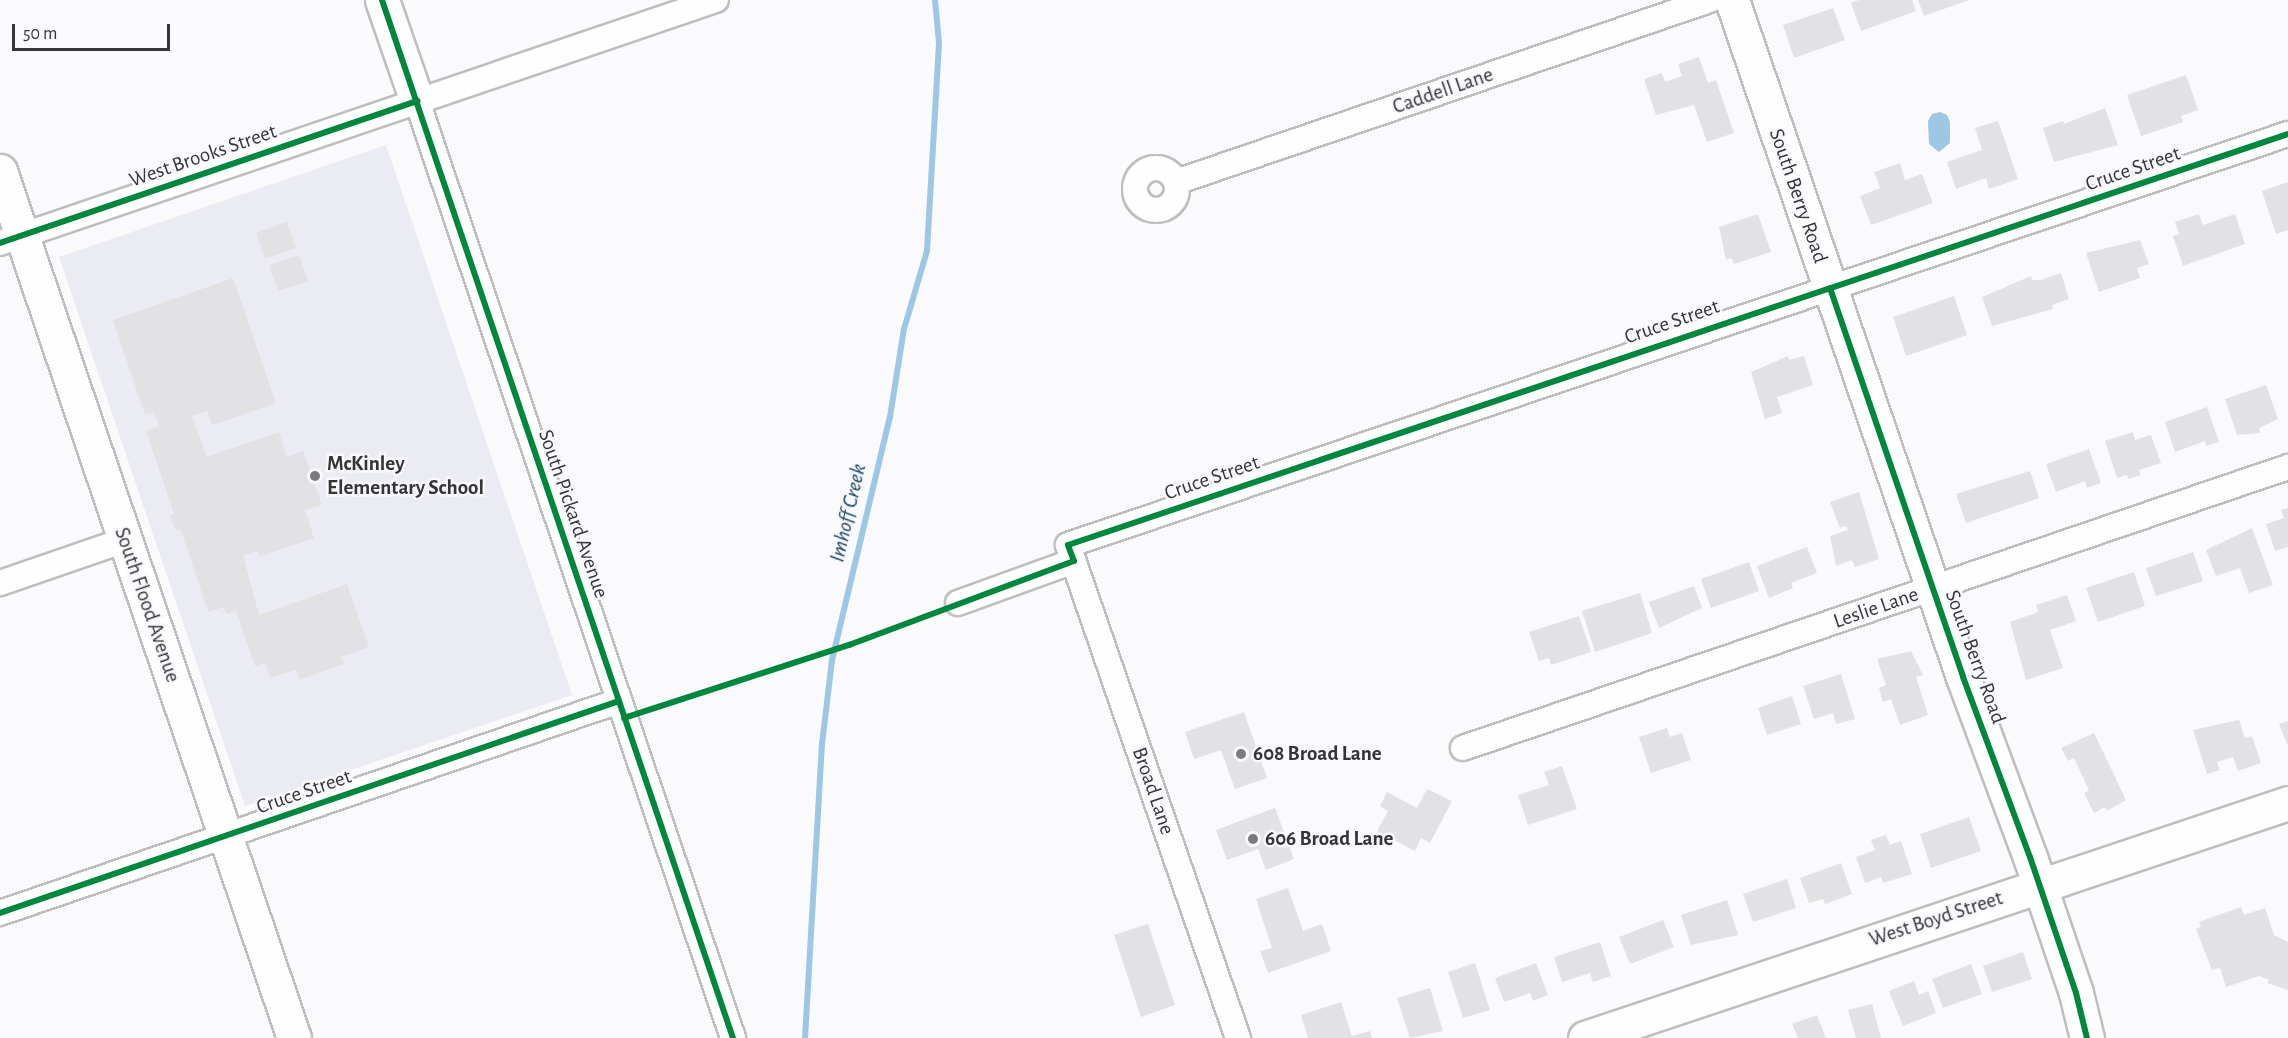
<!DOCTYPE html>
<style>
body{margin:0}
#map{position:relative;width:2288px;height:1038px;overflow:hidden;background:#fafafc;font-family:"Alegreya Sans",sans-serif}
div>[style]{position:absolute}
.built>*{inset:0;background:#ebecf3}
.water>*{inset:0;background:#9ec6e5}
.stream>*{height:6px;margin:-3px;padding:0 3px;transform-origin:3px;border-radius:3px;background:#9ec6e5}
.building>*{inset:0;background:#e2e2e4}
.roads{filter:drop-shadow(2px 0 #bebec0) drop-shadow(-2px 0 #bebec0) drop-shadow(0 2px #bebec0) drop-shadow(0 -2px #bebec0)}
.street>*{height:24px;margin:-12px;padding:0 12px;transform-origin:12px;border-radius:12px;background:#fefeff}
.street>.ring{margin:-12px;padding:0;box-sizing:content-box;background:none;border:24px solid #fefeff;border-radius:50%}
.secondary>*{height:33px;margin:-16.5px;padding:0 16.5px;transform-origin:16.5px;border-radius:16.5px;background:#fefeff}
.cycleway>*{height:6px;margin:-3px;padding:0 3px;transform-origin:3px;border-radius:3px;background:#00873e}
.dots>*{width:16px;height:16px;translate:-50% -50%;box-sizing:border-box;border:3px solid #f9f9fd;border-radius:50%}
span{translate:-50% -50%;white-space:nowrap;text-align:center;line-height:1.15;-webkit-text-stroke:5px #f9f9fd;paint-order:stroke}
.street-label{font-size:21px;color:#343536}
.poi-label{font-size:21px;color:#343536;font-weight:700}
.left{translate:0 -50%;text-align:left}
.water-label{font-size:22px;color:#1a4563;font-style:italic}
.scale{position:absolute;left:12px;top:24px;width:158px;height:27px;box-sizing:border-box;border:3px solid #343536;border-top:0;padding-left:8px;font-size:18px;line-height:21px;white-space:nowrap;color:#343536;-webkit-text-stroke:4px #f9f9fd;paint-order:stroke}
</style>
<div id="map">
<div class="built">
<div style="clip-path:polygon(386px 145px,572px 695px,245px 806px,59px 257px)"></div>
</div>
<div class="water">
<div style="clip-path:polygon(1940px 112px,1947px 115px,1950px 122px,1950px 143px,1939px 152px,1929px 144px,1928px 121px,1932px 114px)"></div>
</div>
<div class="stream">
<div style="left:805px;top:1038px;width:294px;rotate:-86.7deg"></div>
<div style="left:822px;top:744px;width:85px;rotate:-83.2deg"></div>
<div style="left:832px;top:660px;width:250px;rotate:-76.6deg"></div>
<div style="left:890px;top:417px;width:89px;rotate:-81deg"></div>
<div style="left:904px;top:329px;width:81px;rotate:-73.6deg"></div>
<div style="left:927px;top:251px;width:208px;rotate:-86.7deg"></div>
<div style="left:939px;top:43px;width:43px;rotate:-95.3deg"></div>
</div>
<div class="building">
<div style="clip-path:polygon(1859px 0,1912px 0,1916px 11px,1861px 31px,1851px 3px)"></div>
<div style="clip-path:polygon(1918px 0,1969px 0,1924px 16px)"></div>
<div style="clip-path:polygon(1833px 8px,1845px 40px,1794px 58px,1783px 25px)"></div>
<div style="clip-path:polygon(1699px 57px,1708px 83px,1716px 80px,1734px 133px,1707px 142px,1694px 105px,1656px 115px,1644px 79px,1662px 73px,1665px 82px,1682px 76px,1678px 64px)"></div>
<div style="clip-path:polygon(2186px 75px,2198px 110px,2181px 116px,2183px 122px,2141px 136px,2127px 95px)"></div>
<div style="clip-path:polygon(2105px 108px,2118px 145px,2054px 162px,2043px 128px,2063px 121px,2064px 124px)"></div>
<div style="clip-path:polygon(1998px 121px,2018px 179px,1989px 189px,1986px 178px,1956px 189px,1947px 162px,1982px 150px,1975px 128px)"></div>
<div style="clip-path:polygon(1900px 163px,1905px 180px,1922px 174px,1933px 203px,1871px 225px,1860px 196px,1880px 188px,1874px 172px)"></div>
<div style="clip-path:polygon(2288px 182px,2288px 230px,2276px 234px,2262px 191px)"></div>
<div style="clip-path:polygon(1758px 214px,1771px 252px,1734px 264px,1732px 258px,1726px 260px,1719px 227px)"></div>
<div style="clip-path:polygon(2199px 214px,2203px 225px,2235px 214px,2245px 244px,2183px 266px,2173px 236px,2179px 234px,2175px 222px)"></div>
<div style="clip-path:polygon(287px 222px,296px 248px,265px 259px,256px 233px)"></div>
<div style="clip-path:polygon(2140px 240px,2149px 264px,2137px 268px,2140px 278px,2099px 292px,2086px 253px)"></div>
<div style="clip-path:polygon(299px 255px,308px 281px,278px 291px,269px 265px)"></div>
<div style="clip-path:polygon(2061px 273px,2069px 299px,2052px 305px,2053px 309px,1992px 326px,1982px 297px,2031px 276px,2032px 280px,2041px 280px)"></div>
<div style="clip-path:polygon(233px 278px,276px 403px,212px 425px,207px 411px,192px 416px,207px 457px,279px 432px,287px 457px,303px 451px,322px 505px,305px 510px,314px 538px,259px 557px,257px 551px,243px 555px,259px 615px,347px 584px,369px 647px,341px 657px,344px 664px,299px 680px,296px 670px,270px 678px,265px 663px,255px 666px,236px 611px,226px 614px,224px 607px,208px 612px,181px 530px,175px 530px,170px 515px,174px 514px,146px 431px,159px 426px,154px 412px,145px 415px,113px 320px)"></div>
<div style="clip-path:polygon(1954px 296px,1967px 335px,1906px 356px,1893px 317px)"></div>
<div style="clip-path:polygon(1788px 356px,1789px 360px,1804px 356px,1813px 385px,1777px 397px,1782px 413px,1765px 419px,1751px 372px)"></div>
<div style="clip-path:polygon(2266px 385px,2278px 419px,2259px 428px,2260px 433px,2237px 435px,2225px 399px)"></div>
<div style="clip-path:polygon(2207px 407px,2219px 442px,2206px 446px,2205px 441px,2175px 452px,2165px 422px)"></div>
<div style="clip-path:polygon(2133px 432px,2135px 440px,2151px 435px,2161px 463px,2139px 470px,2141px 475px,2128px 479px,2127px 475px,2117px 478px,2105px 441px)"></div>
<div style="clip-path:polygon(2089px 449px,2101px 483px,2087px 488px,2085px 481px,2056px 492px,2046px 464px)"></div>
<div style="clip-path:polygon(2030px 471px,2039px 498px,1966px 523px,1956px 494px)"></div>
<div style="clip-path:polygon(1859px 492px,1879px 559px,1855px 567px,1852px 560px,1836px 566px,1830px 536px,1848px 530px,1846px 526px,1840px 528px,1830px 502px)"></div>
<div style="clip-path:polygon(2288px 508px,2288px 547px,2275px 551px,2266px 524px,2284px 518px,2281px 510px)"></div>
<div style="clip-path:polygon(2252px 528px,2273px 585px,2249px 593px,2240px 568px,2216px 576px,2206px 550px)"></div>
<div style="clip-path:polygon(1807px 547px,1817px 573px,1791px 583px,1793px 588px,1769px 598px,1757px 566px)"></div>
<div style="clip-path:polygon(2193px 552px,2203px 581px,2156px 596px,2146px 568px)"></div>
<div style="clip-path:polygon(1749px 562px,1759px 591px,1711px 608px,1701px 579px)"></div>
<div style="clip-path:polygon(2134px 572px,2145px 606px,2098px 622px,2086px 588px)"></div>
<div style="clip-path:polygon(1694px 586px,1702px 608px,1659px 628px,1649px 602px)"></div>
<div style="clip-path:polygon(1640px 593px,1652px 633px,1595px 652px,1582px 611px)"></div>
<div style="clip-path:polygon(2067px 595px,2076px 621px,2050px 630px,2063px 668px,2026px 680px,2010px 622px,2038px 612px,2036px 605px)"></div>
<div style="clip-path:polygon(1579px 616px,1591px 652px,1551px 665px,1549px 658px,1539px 661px,1529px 632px)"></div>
<div style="clip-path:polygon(1911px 651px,1923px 675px,1916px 677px,1928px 715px,1900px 725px,1891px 699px,1883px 702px,1879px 688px,1886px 685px,1877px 659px)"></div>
<div style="clip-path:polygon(1841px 674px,1855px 719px,1836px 724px,1833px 713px,1814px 719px,1803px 686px)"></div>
<div style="clip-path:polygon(1792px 696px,1801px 724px,1767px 735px,1758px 708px)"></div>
<div style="clip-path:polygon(1244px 712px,1267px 778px,1235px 789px,1221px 750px,1194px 759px,1185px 732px)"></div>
<div style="clip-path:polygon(2239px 720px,2245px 738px,2252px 736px,2261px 763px,2238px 771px,2233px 757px,2217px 762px,2220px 770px,2207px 774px,2193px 730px)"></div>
<div style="clip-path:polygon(2288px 721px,2288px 746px,2279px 724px)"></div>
<div style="clip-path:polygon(1667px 728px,1670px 737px,1682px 733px,1691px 760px,1651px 773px,1639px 737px)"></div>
<div style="clip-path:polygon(2094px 733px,2126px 800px,2107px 811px,2105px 807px,2094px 813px,2084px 793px,2089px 790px,2074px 758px,2068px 761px,2061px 748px)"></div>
<div style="clip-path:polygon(1562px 766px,1577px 809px,1528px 825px,1518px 795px,1549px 785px,1544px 772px)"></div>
<div style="clip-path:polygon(1427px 789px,1452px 801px,1430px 843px,1421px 838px,1415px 851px,1377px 831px,1388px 811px,1380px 806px,1387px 792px,1417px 808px)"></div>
<div style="clip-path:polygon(1275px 808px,1294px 859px,1266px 870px,1258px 849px,1227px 860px,1216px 830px)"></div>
<div style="clip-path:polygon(1969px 817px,1981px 851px,1931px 868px,1920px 834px)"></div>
<div style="clip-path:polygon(1886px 835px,1890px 845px,1901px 841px,1912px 874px,1883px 883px,1881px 877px,1865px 883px,1856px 857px,1875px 850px,1871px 840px)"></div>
<div style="clip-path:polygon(1841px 863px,1852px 894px,1825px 904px,1823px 899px,1809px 903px,1800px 878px)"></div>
<div style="clip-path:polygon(1787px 879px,1796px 908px,1753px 922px,1743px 894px)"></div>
<div style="clip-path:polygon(1288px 888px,1303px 931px,1322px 924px,1331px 951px,1268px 973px,1260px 951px,1272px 948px,1256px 899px)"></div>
<div style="clip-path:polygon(1727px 900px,1738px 935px,1691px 945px,1681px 915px)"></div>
<div style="clip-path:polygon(2241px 907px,2244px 915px,2265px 908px,2274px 935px,2288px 942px,2288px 990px,2267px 983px,2269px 980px,2259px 976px,2226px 987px,2220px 968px,2212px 970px,2196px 929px,2201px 927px,2199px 922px)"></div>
<div style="clip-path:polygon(1663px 920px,1674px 947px,1630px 964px,1619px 937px)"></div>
<div style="clip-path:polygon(1148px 924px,1175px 1005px,1141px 1017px,1114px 935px)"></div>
<div style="clip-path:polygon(1600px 942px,1611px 976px,1593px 982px,1590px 973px,1562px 982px,1554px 957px)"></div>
<div style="clip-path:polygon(2023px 952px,2032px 979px,1992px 992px,1983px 966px)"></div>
<div style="clip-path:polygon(1475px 963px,1490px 1010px,1463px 1018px,1448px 972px)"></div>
<div style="clip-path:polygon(1536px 963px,1548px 995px,1533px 1001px,1530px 993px,1504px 1002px,1495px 978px)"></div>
<div style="clip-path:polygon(1971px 964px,1982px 994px,1943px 1008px,1932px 979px)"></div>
<div style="clip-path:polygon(1914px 981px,1919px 995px,1928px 991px,1936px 1013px,1903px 1026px,1889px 991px)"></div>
<div style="clip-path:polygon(1430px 988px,1443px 1031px,1410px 1038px,1397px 998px)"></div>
<div style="clip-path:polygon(1341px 1002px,1352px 1036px,1370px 1031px,1372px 1038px,1308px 1038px,1301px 1015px)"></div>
<div style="clip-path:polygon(1872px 1004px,1881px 1038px,1856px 1038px,1848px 1010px)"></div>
<div style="clip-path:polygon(1817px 1015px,1826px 1038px,1798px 1038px,1792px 1024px)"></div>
</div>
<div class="roads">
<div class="street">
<div style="left:417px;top:101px;width:989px;rotate:71.36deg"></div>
<div class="ring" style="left:1135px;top:168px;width:18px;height:18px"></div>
<div style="left:1176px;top:182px;width:564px;rotate:-18.82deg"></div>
<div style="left:0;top:243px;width:756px;rotate:-18.75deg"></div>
<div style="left:0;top:583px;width:132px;rotate:-19deg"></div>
<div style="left:958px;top:603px;width:123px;rotate:-19.9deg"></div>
<div style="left:1463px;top:748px;width:872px;rotate:-18.81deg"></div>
<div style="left:0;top:913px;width:654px;rotate:-18.91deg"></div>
<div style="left:1238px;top:1038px;width:521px;rotate:-109.03deg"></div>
<div style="left:1068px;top:545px;width:1287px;rotate:-18.62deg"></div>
</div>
<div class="secondary">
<div style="left:382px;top:0;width:107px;rotate:70.9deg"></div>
<div style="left:1732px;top:0;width:715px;rotate:71.16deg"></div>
<div style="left:1963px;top:677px;width:192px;rotate:69.6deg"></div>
<div style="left:2030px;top:857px;width:144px;rotate:71.3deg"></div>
<div style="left:2076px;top:993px;width:46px;rotate:76.3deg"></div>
<div style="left:0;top:171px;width:915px;rotate:71.27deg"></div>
<div style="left:1585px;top:1038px;width:741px;rotate:-18.48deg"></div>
</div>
</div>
<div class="cycleway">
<div style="left:382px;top:0;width:1096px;rotate:71.32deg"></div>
<div style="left:0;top:243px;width:441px;rotate:-18.8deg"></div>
<div style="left:1830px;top:288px;width:411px;rotate:71.1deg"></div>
<div style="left:1963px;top:677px;width:192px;rotate:69.6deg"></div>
<div style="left:2030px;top:857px;width:144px;rotate:71.3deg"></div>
<div style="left:2076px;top:993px;width:46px;rotate:76.3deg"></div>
<div style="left:624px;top:718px;width:237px;rotate:-18deg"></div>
<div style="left:849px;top:645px;width:240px;rotate:-20.5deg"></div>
<div style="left:1074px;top:561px;width:17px;rotate:-111deg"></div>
<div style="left:1068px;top:545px;width:1287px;rotate:-18.62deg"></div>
<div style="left:0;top:913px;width:654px;rotate:-18.91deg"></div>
</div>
<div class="dots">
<div style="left:315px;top:476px;background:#797a7b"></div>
<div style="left:1241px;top:754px;background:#797a7b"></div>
<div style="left:1253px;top:839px;background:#797a7b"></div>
</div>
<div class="street-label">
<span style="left:1443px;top:91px;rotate:-19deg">Caddell Lane</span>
<span style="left:203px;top:156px;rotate:-19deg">West Brooks Street</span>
<span style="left:2133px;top:169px;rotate:-19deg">Cruce Street</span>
<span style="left:1798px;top:196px;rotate:71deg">South Berry Road</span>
<span style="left:1672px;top:322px;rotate:-19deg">Cruce Street</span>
<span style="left:1212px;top:478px;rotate:-19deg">Cruce Street</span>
<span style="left:573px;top:514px;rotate:71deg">South Pickard Avenue</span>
<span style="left:147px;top:605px;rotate:71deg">South Flood Avenue</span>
<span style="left:1876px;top:608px;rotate:-19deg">Leslie Lane</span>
<span style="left:1975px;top:657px;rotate:70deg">South Berry Road</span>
<span style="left:1153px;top:791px;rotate:71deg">Broad Lane</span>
<span style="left:304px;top:792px;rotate:-19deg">Cruce Street</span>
<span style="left:1936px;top:919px;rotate:-18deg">West Boyd Street</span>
</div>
<div class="poi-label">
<span class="left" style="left:327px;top:476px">McKinley<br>Elementary School</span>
<span class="left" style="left:1253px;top:754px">608 Broad Lane</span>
<span class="left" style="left:1265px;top:839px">606 Broad Lane</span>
</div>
<div class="water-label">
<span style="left:848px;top:513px;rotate:-77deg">Imhoff Creek</span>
</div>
<div class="scale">50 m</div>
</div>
